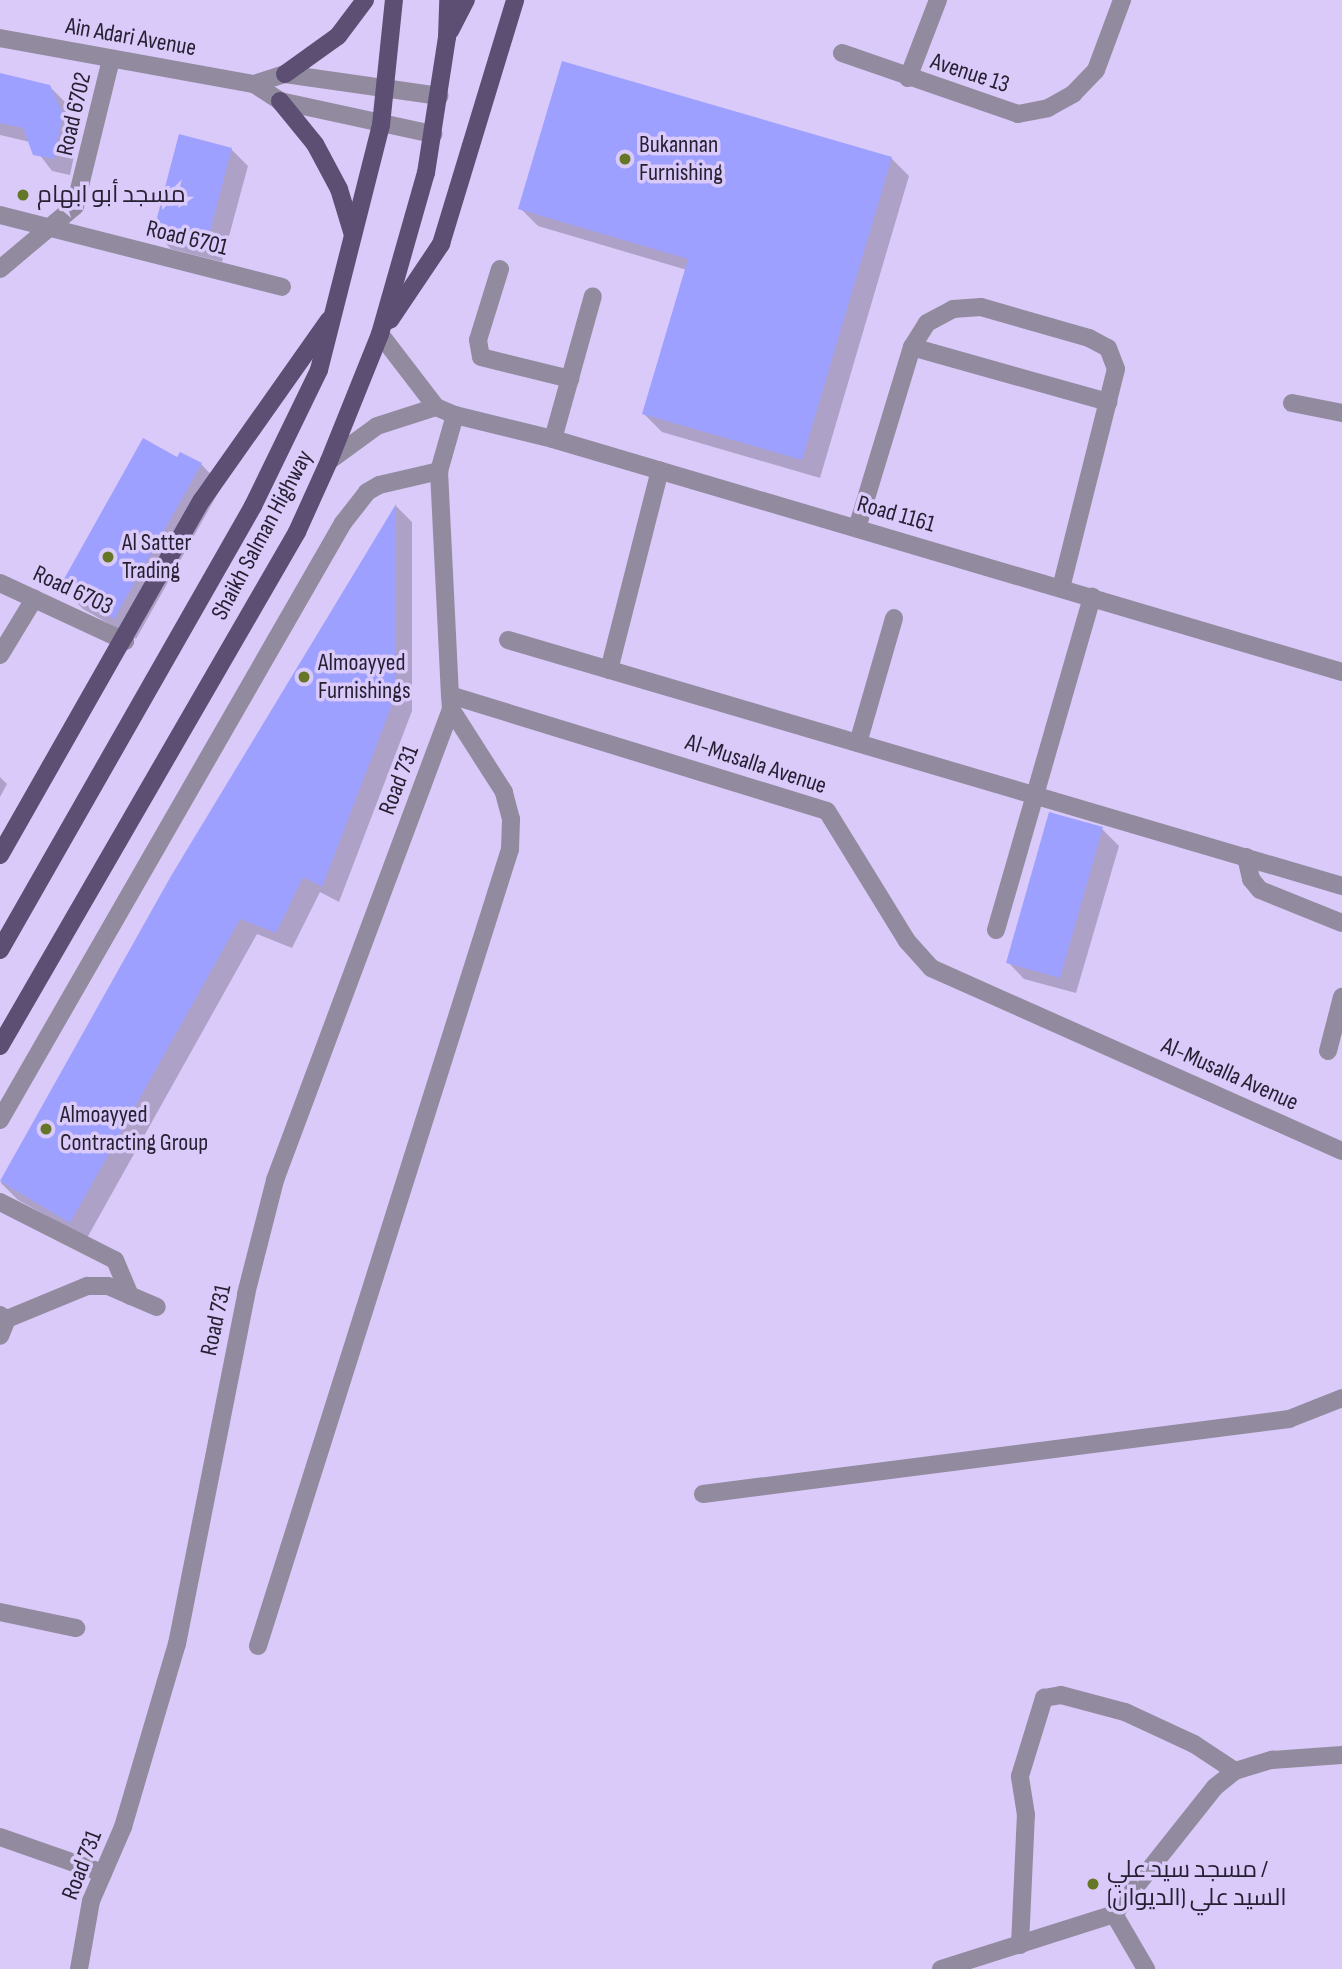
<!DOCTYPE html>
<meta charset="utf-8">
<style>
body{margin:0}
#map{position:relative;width:1342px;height:1969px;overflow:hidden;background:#dacafa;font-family:"Sofia Sans Condensed",Cairo,sans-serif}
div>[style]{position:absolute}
.shadow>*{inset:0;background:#0003}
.building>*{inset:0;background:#9da0fe}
.lane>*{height:18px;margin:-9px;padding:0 9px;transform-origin:9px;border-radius:9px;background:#928b9f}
.street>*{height:18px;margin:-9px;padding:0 9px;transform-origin:9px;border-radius:9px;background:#928b9f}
.primary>*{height:18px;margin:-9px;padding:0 9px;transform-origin:9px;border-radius:9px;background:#5c4f73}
.dots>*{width:19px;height:19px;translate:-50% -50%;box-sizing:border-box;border:4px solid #dacafa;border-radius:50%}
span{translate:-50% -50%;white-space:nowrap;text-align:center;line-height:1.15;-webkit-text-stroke:7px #dacafa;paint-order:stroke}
.street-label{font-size:24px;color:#272032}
.poi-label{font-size:24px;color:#272032}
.left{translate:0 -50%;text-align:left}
</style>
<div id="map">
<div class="shadow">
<div style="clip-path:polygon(0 75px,49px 86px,66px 103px,79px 132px,70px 175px,52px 171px,30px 142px,0 135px)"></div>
<div style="clip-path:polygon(231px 149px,248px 166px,222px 262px,171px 249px,155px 232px)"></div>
<div style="clip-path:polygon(891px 158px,909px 176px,820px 478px,662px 432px,644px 414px,687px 270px,538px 226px,520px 208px)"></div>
<div style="clip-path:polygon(178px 459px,201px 464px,222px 486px,136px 639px,83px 609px,61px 587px)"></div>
<div style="clip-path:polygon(396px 506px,412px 522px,412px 711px,339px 902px,320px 892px,292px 948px,257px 934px,87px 1238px,18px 1200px,1px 1183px,173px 877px)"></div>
<div style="clip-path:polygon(0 777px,7px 784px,0 797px)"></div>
<div style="clip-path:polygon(1102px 829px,1119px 846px,1076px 993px,1024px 979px,1008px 962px)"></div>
</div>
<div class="building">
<div style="clip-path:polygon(562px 61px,892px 157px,802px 460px,642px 414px,688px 259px,518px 209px)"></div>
<div style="clip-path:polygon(0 73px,50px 85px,63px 114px,54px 159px,33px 155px,23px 128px,0 123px)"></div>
<div style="clip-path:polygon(179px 134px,232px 148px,206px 246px,153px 233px)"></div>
<div style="clip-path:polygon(143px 438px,177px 457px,180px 452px,202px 463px,114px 619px,59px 588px)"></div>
<div style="clip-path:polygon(396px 504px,396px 694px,322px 887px,303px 877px,276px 933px,240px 919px,70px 1223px,0 1181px,171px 876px)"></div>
<div style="clip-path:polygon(1049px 812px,1103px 827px,1060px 978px,1006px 963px)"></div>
</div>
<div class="lane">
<div style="left:500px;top:269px;width:74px;rotate:107.2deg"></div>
<div style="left:478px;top:340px;width:17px;rotate:80deg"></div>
<div style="left:481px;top:357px;width:92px;rotate:13.9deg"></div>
<div style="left:912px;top:347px;width:204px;rotate:15.7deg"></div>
<div style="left:553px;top:439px;width:148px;rotate:-74.4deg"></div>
<div style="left:857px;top:528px;width:189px;rotate:-73.1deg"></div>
<div style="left:912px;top:347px;width:28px;rotate:-58deg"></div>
<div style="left:927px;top:323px;width:30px;rotate:-28deg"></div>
<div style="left:953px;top:309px;width:28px;rotate:-4deg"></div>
<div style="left:981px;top:307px;width:112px;rotate:16deg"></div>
<div style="left:1089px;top:338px;width:21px;rotate:28deg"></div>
<div style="left:1108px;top:348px;width:22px;rotate:69deg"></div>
<div style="left:1116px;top:369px;width:226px;rotate:104.1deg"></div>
<div style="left:508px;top:640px;width:870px;rotate:16.43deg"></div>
<div style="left:0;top:655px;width:66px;rotate:-58.7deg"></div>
<div style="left:609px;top:670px;width:206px;rotate:-75.7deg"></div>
<div style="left:858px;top:743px;width:130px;rotate:-73.9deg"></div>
<div style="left:1246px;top:857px;width:23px;rotate:77deg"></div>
<div style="left:1251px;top:879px;width:14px;rotate:51deg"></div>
<div style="left:1260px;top:890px;width:88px;rotate:21.9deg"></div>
<div style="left:996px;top:930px;width:347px;rotate:-73.9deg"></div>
<div style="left:1328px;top:1051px;width:56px;rotate:-75.5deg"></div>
<div style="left:0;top:1120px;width:689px;rotate:-60.12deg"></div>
<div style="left:343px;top:523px;width:39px;rotate:-52deg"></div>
<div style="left:367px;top:492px;width:14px;rotate:-30deg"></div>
<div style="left:379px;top:485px;width:62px;rotate:-13.1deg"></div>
<div style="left:0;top:1202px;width:129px;rotate:26.8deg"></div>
<div style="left:115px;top:1260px;width:39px;rotate:67deg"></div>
<div style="left:0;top:1315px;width:8px;rotate:30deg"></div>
<div style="left:7px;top:1319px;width:18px;rotate:112deg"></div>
<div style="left:7px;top:1319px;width:87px;rotate:-22.4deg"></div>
<div style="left:87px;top:1286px;width:21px"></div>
<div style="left:108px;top:1286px;width:53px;rotate:23.2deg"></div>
<div style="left:703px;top:1494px;width:591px;rotate:-7.29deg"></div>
<div style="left:1289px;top:1419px;width:57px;rotate:-21.6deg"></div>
<div style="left:0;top:1612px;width:78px;rotate:11.9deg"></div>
<div style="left:258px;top:1646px;width:836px;rotate:-72.45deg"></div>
<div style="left:510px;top:849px;width:30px;rotate:-88deg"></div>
<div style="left:511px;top:819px;width:28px;rotate:-105deg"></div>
<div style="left:504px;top:792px;width:98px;rotate:-122.6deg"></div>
<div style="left:0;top:1837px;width:109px;rotate:19.3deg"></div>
</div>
<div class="street">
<div style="left:0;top:38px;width:258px;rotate:10.3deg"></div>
<div style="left:254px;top:84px;width:33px;rotate:-18deg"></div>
<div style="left:285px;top:74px;width:156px;rotate:8.1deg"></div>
<div style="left:842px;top:53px;width:186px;rotate:19.1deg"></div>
<div style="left:1018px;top:114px;width:31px;rotate:-11deg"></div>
<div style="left:1048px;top:108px;width:29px;rotate:-29deg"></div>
<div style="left:1073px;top:94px;width:33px;rotate:-46deg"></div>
<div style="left:1096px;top:70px;width:75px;rotate:-69.6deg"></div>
<div style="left:908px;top:78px;width:84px;rotate:-69deg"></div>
<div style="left:254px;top:84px;width:31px;rotate:33deg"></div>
<div style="left:280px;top:101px;width:157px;rotate:12.2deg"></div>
<div style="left:0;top:215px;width:291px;rotate:14.3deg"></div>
<div style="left:0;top:269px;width:98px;rotate:-40deg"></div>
<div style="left:75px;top:206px;width:151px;rotate:-76.2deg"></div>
<div style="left:380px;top:334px;width:92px;rotate:52.5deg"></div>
<div style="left:436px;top:407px;width:21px;rotate:23deg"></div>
<div style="left:455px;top:415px;width:101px;rotate:13.8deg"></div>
<div style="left:553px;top:439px;width:823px;rotate:16.45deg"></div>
<div style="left:1292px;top:403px;width:51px;rotate:11.3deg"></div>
<div style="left:455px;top:415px;width:58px;rotate:105.9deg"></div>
<div style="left:439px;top:471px;width:224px;rotate:87.2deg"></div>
<div style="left:450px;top:695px;width:394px;rotate:17.1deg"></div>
<div style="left:827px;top:811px;width:153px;rotate:58.4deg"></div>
<div style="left:907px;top:941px;width:36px;rotate:48deg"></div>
<div style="left:931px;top:968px;width:450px;rotate:24deg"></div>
<div style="left:329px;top:461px;width:59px;rotate:-36.1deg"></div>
<div style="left:377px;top:426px;width:62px;rotate:-17.9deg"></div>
<div style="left:0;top:583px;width:138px;rotate:24.9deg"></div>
<div style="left:1114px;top:1914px;width:64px;rotate:59.8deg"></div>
<div style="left:1020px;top:1945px;width:130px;rotate:-87.4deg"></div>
<div style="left:1026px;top:1815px;width:39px;rotate:-99deg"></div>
<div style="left:1020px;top:1776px;width:82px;rotate:-72.9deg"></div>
<div style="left:1044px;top:1698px;width:17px;rotate:-10deg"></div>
<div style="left:1061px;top:1695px;width:66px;rotate:14.9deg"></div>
<div style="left:1125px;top:1712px;width:76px;rotate:24.9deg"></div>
<div style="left:1194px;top:1744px;width:49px;rotate:33.4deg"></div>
<div style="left:79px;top:1969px;width:69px;rotate:-80deg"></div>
<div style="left:91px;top:1901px;width:81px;rotate:-66.6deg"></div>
<div style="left:123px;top:1827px;width:191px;rotate:-73.6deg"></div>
<div style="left:177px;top:1644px;width:357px;rotate:-78.8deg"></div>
<div style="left:246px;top:1294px;width:118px;rotate:-75.7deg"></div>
<div style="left:275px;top:1180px;width:503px;rotate:-69.51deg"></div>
<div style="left:451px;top:709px;width:14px;rotate:-94deg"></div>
<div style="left:941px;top:1969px;width:182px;rotate:-17.6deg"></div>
<div style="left:1114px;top:1914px;width:162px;rotate:-51.5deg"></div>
<div style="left:1215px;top:1787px;width:26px;rotate:-39deg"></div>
<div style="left:1235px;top:1771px;width:39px;rotate:-17deg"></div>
<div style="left:1272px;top:1760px;width:70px;rotate:-4.1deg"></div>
</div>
<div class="primary">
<div style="left:450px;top:31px;width:35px;rotate:-63deg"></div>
<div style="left:285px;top:74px;width:65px;rotate:-35.6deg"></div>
<div style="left:338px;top:36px;width:45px;rotate:-53.1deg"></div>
<div style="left:280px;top:101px;width:55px;rotate:50.9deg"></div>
<div style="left:315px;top:144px;width:51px;rotate:61.9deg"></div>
<div style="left:339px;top:189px;width:48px;rotate:73.1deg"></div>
<div style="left:390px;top:320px;width:92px;rotate:-56.1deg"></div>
<div style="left:441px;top:244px;width:255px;rotate:-73.1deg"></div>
<div style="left:0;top:855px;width:408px;rotate:-60.4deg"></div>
<div style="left:202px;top:500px;width:220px;rotate:-54.8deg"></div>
<div style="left:0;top:950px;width:511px;rotate:-60.32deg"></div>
<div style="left:253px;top:506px;width:151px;rotate:-64.1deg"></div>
<div style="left:319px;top:370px;width:253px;rotate:-75.8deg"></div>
<div style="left:381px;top:125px;width:126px;rotate:-84.1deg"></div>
<div style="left:0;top:1046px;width:594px;rotate:-59.98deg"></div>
<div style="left:297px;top:532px;width:78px;rotate:-65.7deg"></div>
<div style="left:329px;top:461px;width:137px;rotate:-68.1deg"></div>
<div style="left:380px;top:334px;width:167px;rotate:-74.1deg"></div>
<div style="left:426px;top:173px;width:138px;rotate:-81.2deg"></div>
<div style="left:447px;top:37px;width:37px;rotate:-88deg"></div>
</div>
<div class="dots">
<div style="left:625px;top:159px;background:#657726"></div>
<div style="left:23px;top:195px;background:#657726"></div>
<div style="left:108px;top:557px;background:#657726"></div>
<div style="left:304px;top:677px;background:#657726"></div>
<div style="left:46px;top:1129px;background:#657726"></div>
<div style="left:1093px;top:1884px;background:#657726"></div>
</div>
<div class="street-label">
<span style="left:131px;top:37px;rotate:10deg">Ain Adari Avenue</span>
<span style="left:970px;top:73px;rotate:18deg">Avenue 13</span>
<span style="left:74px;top:114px;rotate:-77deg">Road 6702</span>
<span style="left:187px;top:238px;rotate:14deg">Road 6701</span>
<span style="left:896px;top:514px;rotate:16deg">Road 1161</span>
<span style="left:262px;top:535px;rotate:-62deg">Shaikh Salman Highway</span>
<span style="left:73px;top:590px;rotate:25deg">Road 6703</span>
<span style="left:756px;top:764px;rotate:18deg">Al-Musalla Avenue</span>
<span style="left:399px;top:780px;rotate:-69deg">Road 731</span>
<span style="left:1230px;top:1074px;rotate:24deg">Al-Musalla Avenue</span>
<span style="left:216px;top:1320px;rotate:-78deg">Road 731</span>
<span style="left:82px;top:1865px;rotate:-69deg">Road 731</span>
</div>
<div class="poi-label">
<span class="left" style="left:639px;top:159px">Bukannan<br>Furnishing</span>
<span class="left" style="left:37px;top:195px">مسجد أبو ابهام</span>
<span class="left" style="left:122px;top:557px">Al Satter<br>Trading</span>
<span class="left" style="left:318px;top:677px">Almoayyed<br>Furnishings</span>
<span class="left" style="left:60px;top:1129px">Almoayyed<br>Contracting Group</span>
<span class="left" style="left:1107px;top:1884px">مسجد سيد علي /<br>السيد علي (الديوان)</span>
</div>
</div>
